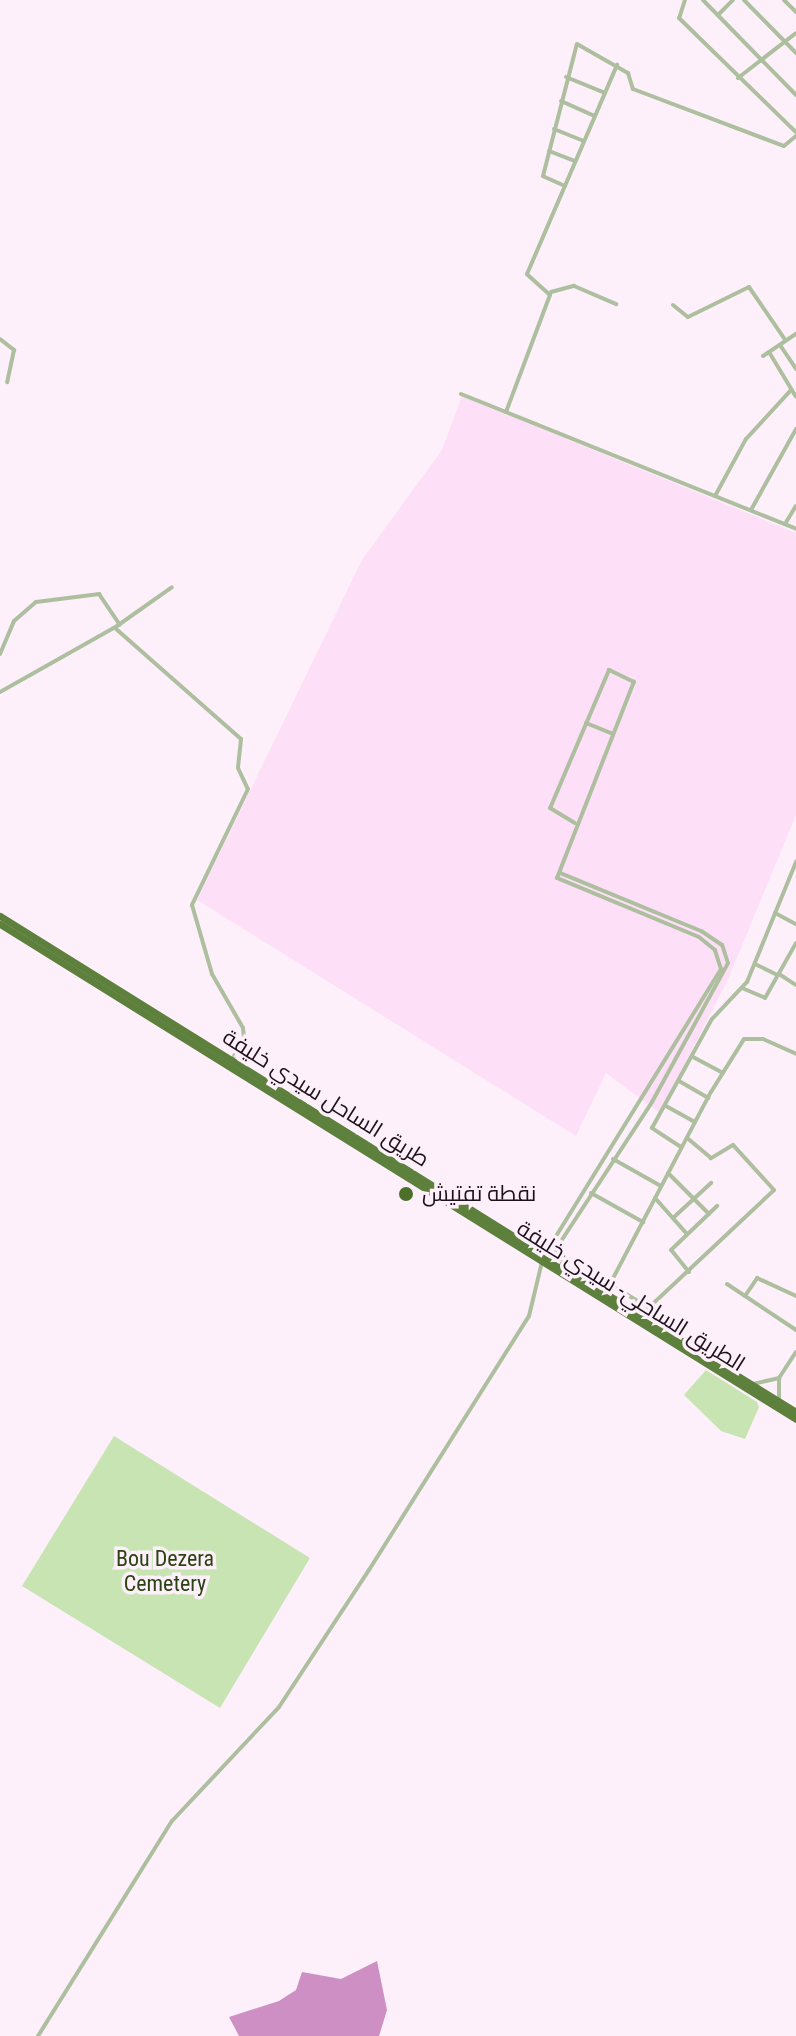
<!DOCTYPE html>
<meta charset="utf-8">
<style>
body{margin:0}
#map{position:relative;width:796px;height:2036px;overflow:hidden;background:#fdf0fa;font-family:"Roboto Condensed",Cairo,sans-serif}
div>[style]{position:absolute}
.built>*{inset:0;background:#fedff8}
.green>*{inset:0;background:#c8e4b3}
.water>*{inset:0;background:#ce8fc4}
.minor>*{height:4px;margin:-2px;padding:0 2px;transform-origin:2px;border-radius:2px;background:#aebfa0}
.highway>*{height:7px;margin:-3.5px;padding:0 3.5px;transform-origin:3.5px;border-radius:3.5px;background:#5d803d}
.dots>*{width:22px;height:22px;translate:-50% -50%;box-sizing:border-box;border:4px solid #fdf0fa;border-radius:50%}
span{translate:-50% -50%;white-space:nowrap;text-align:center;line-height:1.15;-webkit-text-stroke:7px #fdf0fa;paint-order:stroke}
.street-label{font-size:22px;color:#1d121b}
.poi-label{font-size:22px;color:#1d121b}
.left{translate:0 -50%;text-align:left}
.park-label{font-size:22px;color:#2a4311}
</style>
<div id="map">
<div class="built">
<div style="clip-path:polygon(462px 396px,796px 533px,796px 815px,729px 977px,660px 1113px,606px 1073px,576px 1136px,197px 900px,362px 560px,442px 450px)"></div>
</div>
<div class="green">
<div style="clip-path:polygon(706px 1370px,757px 1402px,759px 1407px,745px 1439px,721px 1431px,684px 1395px)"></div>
<div style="clip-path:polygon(114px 1436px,310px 1558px,220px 1708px,22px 1586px)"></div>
</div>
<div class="water">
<div style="clip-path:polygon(377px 1961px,387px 2010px,379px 2036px,239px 2036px,229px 2017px,279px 2001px,296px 1990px,302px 1972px,341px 1979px)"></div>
</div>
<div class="minor">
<div style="left:685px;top:0;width:19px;rotate:108deg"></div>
<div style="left:679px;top:18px;width:163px;rotate:44.3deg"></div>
<div style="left:703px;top:0;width:133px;rotate:45.6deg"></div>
<div style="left:744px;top:0;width:74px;rotate:45.5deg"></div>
<div style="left:784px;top:0;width:17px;rotate:45deg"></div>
<div style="left:718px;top:15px;width:21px;rotate:-45deg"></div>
<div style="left:566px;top:77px;width:42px;rotate:22.3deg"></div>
<div style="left:738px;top:78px;width:73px;rotate:-37.8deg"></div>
<div style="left:561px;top:101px;width:37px;rotate:24deg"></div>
<div style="left:554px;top:129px;width:32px;rotate:22deg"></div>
<div style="left:549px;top:151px;width:28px;rotate:21deg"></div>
<div style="left:565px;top:186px;width:24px;rotate:-156deg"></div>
<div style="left:543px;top:176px;width:136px;rotate:-75.6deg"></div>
<div style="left:577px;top:44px;width:59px;rotate:29.6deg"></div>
<div style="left:628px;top:73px;width:17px;rotate:73deg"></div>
<div style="left:633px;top:89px;width:161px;rotate:20.7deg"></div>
<div style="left:784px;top:146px;width:16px;rotate:-40deg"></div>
<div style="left:551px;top:292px;width:24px;rotate:-15deg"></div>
<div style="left:574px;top:286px;width:46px;rotate:23.2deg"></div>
<div style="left:673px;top:305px;width:19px;rotate:39deg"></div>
<div style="left:688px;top:317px;width:68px;rotate:-26.2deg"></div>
<div style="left:749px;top:287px;width:65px;rotate:55.6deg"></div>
<div style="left:0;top:339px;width:18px;rotate:38deg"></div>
<div style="left:14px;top:350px;width:33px;rotate:102deg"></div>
<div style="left:780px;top:345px;width:29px;rotate:56deg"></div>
<div style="left:769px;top:352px;width:52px;rotate:59deg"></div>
<div style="left:763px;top:356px;width:40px;rotate:-34deg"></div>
<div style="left:461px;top:394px;width:361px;rotate:21.9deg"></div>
<div style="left:506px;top:412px;width:125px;rotate:-69.4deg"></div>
<div style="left:550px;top:295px;width:31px;rotate:-138deg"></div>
<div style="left:527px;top:274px;width:228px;rotate:-66.7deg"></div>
<div style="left:715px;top:496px;width:65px;rotate:-61.5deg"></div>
<div style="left:746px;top:439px;width:67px;rotate:-47.4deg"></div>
<div style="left:751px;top:510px;width:93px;rotate:-60.9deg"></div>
<div style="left:785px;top:524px;width:21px;rotate:-59deg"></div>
<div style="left:115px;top:628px;width:168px;rotate:41.4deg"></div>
<div style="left:241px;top:739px;width:29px;rotate:96deg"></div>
<div style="left:238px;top:768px;width:23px;rotate:65deg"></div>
<div style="left:248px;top:789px;width:129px;rotate:115.8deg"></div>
<div style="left:192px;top:905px;width:72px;rotate:73.8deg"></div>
<div style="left:212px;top:974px;width:62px;rotate:60.1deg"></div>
<div style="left:243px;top:1028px;width:10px;rotate:84deg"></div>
<div style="left:244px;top:1038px;width:25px;rotate:119deg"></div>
<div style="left:0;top:654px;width:36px;rotate:-67deg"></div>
<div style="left:14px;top:621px;width:29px;rotate:-41deg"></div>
<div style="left:36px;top:602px;width:64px;rotate:-7.2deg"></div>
<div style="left:99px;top:594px;width:37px;rotate:56deg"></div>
<div style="left:0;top:692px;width:134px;rotate:-29.4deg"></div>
<div style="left:117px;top:626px;width:67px;rotate:-35.3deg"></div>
<div style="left:586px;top:723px;width:29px;rotate:22deg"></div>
<div style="left:775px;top:913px;width:24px;rotate:28deg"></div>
<div style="left:755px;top:964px;width:25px;rotate:26deg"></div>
<div style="left:779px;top:974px;width:20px;rotate:33deg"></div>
<div style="left:742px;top:988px;width:25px;rotate:23deg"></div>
<div style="left:765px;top:998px;width:63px;rotate:-60.6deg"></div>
<div style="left:693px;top:1057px;width:34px;rotate:28deg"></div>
<div style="left:679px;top:1081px;width:34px;rotate:30deg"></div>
<div style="left:666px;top:1106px;width:33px;rotate:29deg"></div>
<div style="left:681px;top:1147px;width:35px;rotate:-147deg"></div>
<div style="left:652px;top:1128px;width:124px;rotate:-61.2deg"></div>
<div style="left:712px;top:1019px;width:51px;rotate:-46.6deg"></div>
<div style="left:747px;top:982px;width:130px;rotate:-67.8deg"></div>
<div style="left:613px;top:1159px;width:55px;rotate:29.4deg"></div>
<div style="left:668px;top:1173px;width:58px;rotate:45deg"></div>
<div style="left:591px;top:1193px;width:60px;rotate:29.1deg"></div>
<div style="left:655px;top:1198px;width:48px;rotate:48.4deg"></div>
<div style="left:673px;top:1218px;width:52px;rotate:-42.6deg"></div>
<div style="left:545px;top:1254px;width:335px;rotate:-58.3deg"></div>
<div style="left:721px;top:969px;width:20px;rotate:-108deg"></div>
<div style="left:715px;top:950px;width:21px;rotate:-141deg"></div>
<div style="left:699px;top:937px;width:154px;rotate:-157.4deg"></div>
<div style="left:557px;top:878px;width:211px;rotate:-68.6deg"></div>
<div style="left:634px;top:682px;width:28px;rotate:-154deg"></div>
<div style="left:609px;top:670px;width:150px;rotate:113.1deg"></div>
<div style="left:550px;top:808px;width:29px;rotate:31deg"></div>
<div style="left:550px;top:1258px;width:186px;rotate:-56.8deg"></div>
<div style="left:652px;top:1102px;width:158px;rotate:-61.3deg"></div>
<div style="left:728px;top:963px;width:19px;rotate:-108deg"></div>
<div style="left:722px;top:945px;width:25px;rotate:-146deg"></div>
<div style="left:701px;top:931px;width:152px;rotate:-157.6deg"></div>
<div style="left:689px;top:1272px;width:28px;rotate:-129deg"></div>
<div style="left:671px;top:1250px;width:64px;rotate:-43.7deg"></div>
<div style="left:727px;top:1284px;width:83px;rotate:33.7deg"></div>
<div style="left:745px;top:1296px;width:22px;rotate:-56deg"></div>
<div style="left:757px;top:1278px;width:43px;rotate:24.8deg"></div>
<div style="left:649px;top:1308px;width:46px;rotate:-148.4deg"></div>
<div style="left:610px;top:1284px;width:217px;rotate:-62.3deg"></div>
<div style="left:711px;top:1092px;width:62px;rotate:-58.1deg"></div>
<div style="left:744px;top:1039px;width:19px"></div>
<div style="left:763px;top:1039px;width:36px;rotate:24deg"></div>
<div style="left:642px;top:1314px;width:181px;rotate:-43.2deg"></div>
<div style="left:774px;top:1190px;width:61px;rotate:-132.3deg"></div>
<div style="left:733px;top:1145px;width:26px;rotate:149deg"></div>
<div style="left:711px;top:1158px;width:31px;rotate:-140deg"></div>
<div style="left:779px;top:1378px;width:23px;rotate:90deg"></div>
<div style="left:753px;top:1384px;width:27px;rotate:-13deg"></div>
<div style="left:779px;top:1378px;width:31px;rotate:-57deg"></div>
<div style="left:38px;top:2036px;width:253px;rotate:-58.1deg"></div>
<div style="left:172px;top:1821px;width:156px;rotate:-46.8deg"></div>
<div style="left:279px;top:1707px;width:164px;rotate:-56.7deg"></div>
<div style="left:369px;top:1570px;width:300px;rotate:-57.8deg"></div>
<div style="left:529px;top:1316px;width:56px;rotate:-76.5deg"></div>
</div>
<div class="highway">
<div style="left:0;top:916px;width:938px;rotate:31.93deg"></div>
<div style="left:0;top:924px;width:937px;rotate:31.88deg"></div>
<div style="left:558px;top:1246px;width:22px;rotate:72deg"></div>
<div style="left:533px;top:1248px;width:17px;rotate:-10deg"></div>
</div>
<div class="dots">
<div style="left:406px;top:1194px;background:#4c7028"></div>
</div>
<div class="street-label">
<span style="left:326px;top:1098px;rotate:32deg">طريق الساحل سيدي خليفة</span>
<span style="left:631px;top:1296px;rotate:32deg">الطريق الساحلي- سيدي خليفة</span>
</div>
<div class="poi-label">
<span class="left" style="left:422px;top:1194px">نقطة تفتيش</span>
</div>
<div class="park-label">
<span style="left:165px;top:1571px">Bou Dezera<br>Cemetery</span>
</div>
</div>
